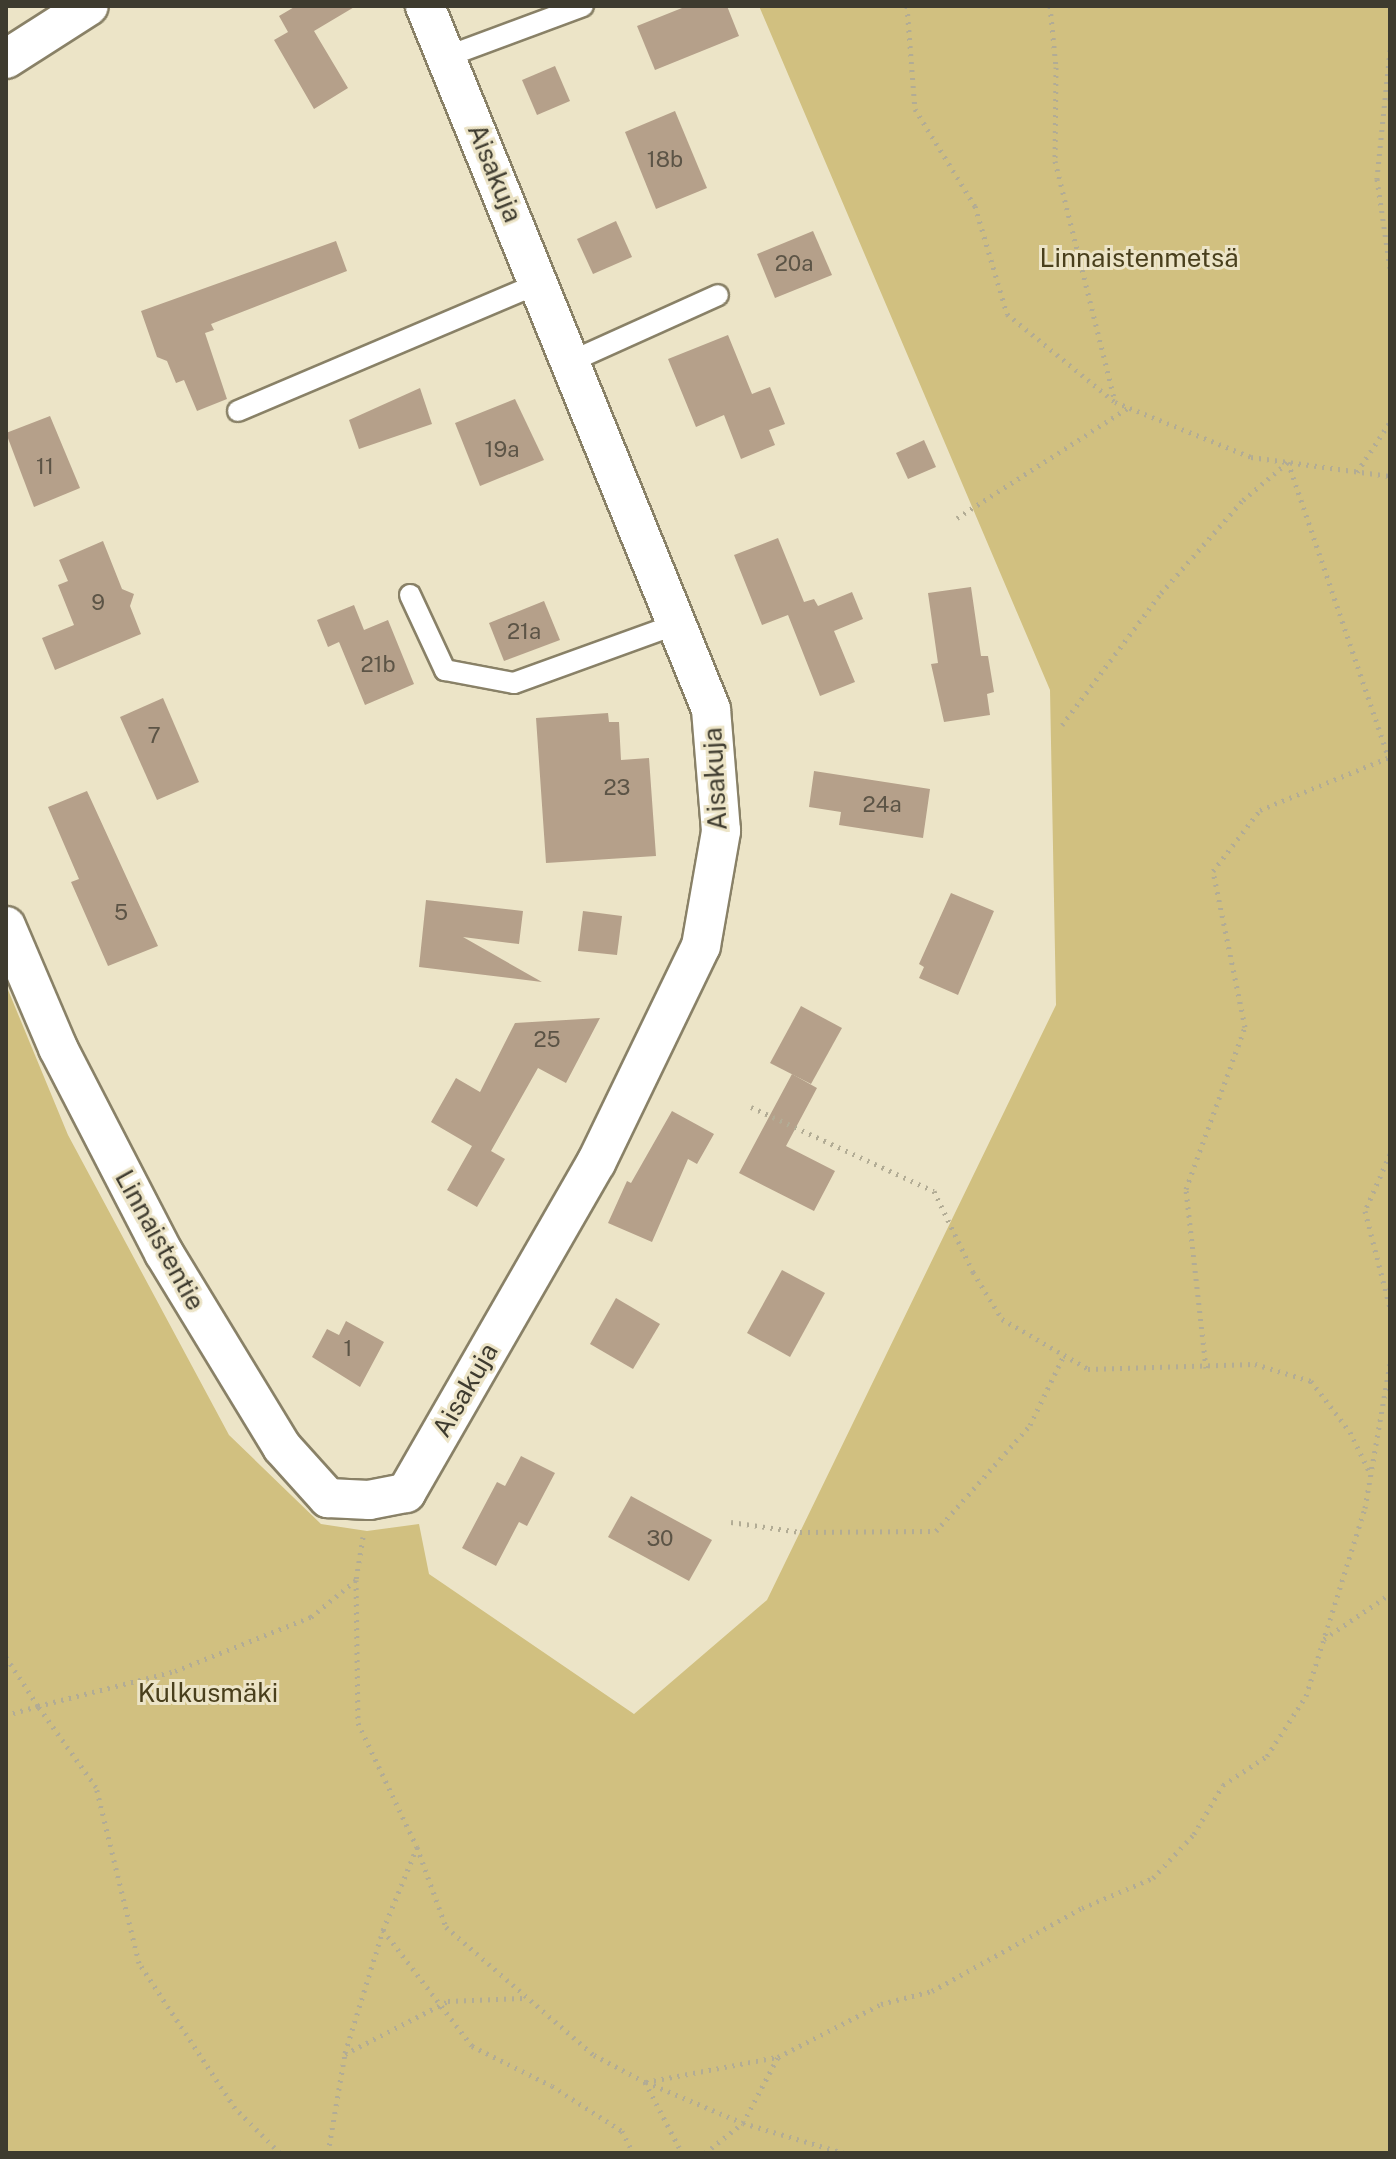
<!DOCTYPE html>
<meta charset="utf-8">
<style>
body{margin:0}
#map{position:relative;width:1396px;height:2159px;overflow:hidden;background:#ece4c7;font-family:"Public Sans",sans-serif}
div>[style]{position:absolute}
.green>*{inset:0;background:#d1c080}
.building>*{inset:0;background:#b5a08a}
.path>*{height:5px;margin-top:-2.5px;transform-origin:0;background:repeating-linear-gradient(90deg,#b2ac95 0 2px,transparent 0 8px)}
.roads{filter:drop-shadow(2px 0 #898167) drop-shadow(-2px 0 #898167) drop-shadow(0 2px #898167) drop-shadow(0 -2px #898167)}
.service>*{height:20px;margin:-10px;padding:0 10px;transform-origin:10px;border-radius:10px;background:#fff}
.minor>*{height:38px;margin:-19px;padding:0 19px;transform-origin:19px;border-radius:19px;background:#fff}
span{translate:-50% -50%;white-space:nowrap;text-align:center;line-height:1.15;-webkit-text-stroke:6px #ece4c7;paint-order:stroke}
.number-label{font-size:22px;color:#5c5446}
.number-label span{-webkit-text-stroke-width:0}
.street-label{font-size:26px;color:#3e3b2f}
.park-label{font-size:26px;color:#493f1c}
.frame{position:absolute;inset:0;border:8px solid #3e3b2f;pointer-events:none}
</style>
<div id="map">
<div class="green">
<div style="clip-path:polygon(759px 6px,1390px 6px,1390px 2153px,6px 2153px,6px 985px,68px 1135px,229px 1435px,321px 1524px,367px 1531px,419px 1524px,429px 1574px,634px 1714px,767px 1600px,1056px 1005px,1050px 690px)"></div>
</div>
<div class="building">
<div style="clip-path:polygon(296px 6px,356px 6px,314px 31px,348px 88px,314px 109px,274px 40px,288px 32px,279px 16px)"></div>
<div style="clip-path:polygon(687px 6px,727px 6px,739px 36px,655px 70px,637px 26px)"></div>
<div style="clip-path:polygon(555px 66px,570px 101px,537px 115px,522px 80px)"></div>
<div style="clip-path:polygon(675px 111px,707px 188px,656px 209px,625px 132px)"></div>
<div style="clip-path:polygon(616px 221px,632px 257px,593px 274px,577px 239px)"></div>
<div style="clip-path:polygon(813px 231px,832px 275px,775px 298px,757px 254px)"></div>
<div style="clip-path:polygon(336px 241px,347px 271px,211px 324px,214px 330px,205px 333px,227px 399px,197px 411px,184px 380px,176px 383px,167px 361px,157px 357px,141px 311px)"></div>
<div style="clip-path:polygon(728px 335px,752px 394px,770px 387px,785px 424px,769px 430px,775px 445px,741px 459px,724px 415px,696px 427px,668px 359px)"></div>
<div style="clip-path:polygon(420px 388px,432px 424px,359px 449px,349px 420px)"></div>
<div style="clip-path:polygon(515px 399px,544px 460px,480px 486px,455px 423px)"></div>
<div style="clip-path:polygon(50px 416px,80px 488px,34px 507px,6px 433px)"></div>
<div style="clip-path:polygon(924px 440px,936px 467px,908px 479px,896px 453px)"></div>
<div style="clip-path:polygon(778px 538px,804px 602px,814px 599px,818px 606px,852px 592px,863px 619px,834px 631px,855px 682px,820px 696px,788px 615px,762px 625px,734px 555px)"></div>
<div style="clip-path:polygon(103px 541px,122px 589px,134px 594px,130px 606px,141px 634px,55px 670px,42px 638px,74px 625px,58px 585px,68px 581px,59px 560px)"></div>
<div style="clip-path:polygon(971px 587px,981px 656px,988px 656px,994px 692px,987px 694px,990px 715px,944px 722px,931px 664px,938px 663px,928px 593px)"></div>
<div style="clip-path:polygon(544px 601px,560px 640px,504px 661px,489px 623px)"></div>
<div style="clip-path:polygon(354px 605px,364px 630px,388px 620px,414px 684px,365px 705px,339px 642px,328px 647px,317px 620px)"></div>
<div style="clip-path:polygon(163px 698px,199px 782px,157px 800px,120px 717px)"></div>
<div style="clip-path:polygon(608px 713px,609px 722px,619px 722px,621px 760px,649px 758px,656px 856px,546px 863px,536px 718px)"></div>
<div style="clip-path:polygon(814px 771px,930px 789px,923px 838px,839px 825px,841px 812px,809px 807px)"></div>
<div style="clip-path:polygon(87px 791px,158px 946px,108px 966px,71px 882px,79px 879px,48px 807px)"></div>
<div style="clip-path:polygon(951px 893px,994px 911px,958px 995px,919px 978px,924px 967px,919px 964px)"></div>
<div style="clip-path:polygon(426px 900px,523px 911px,519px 944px,463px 937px,542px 982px,419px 967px)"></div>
<div style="clip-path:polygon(583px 911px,622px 916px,617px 955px,578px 951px)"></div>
<div style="clip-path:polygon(801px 1006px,842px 1028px,811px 1084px,770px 1063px)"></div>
<div style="clip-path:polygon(600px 1018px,566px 1083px,538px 1068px,491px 1151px,505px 1159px,477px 1207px,447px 1190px,472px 1146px,431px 1122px,456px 1078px,480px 1092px,515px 1023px)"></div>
<div style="clip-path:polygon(792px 1074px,817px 1088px,786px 1146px,835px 1171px,814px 1211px,739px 1173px)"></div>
<div style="clip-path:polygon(672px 1111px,714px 1134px,697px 1164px,688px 1159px,652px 1242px,608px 1223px,627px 1181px,631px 1183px)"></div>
<div style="clip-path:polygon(782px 1270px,825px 1293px,790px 1357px,747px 1333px)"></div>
<div style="clip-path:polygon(616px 1298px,660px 1324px,633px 1369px,590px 1344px)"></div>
<div style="clip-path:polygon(346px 1321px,384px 1342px,360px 1387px,312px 1357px,327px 1329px,339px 1335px)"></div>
<div style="clip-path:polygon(521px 1456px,555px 1473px,527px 1526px,519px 1522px,496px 1566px,462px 1548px,497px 1482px,505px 1486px)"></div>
<div style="clip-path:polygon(631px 1496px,712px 1540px,689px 1581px,608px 1537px)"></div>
</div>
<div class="path">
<div style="left:907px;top:6px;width:103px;rotate:85.6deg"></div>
<div style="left:915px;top:109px;width:114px;rotate:58.3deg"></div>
<div style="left:975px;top:206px;width:113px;rotate:73.5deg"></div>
<div style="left:1007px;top:314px;width:139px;rotate:39.2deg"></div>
<div style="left:1115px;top:402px;width:147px;rotate:22deg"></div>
<div style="left:1251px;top:457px;width:140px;rotate:7.8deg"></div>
<div style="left:1050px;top:6px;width:61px;rotate:84.4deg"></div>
<div style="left:1056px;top:67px;width:94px;rotate:90.6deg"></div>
<div style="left:1055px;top:161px;width:247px;rotate:76deg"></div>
<div style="left:1390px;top:50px;width:130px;rotate:95.8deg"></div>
<div style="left:1377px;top:179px;width:90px;rotate:81.7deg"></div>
<div style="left:1357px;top:472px;width:60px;rotate:-56.6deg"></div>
<div style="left:957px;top:518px;width:203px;rotate:-32.8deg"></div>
<div style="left:1062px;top:725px;width:165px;rotate:-53.1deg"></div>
<div style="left:1161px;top:593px;width:124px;rotate:-48.6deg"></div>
<div style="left:1243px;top:500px;width:59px;rotate:-40.2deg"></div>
<div style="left:1288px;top:462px;width:316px;rotate:71.2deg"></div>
<div style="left:751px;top:1107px;width:201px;rotate:24.7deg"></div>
<div style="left:934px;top:1191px;width:90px;rotate:64.3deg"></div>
<div style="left:973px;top:1272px;width:55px;rotate:58.3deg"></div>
<div style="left:1002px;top:1319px;width:72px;rotate:30.1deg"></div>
<div style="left:1064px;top:1355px;width:28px;rotate:30deg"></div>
<div style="left:1088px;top:1369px;width:167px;rotate:-1.7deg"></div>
<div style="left:1255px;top:1364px;width:59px;rotate:16.9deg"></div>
<div style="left:1311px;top:1381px;width:64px;rotate:52.6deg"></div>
<div style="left:1350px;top:1432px;width:48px;rotate:64deg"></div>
<div style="left:1390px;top:1154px;width:62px;rotate:113.7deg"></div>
<div style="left:1365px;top:1211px;width:100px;rotate:75.5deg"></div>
<div style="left:1206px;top:1368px;width:180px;rotate:-96.4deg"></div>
<div style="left:1186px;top:1189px;width:172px;rotate:-70deg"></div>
<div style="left:1245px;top:1027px;width:159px;rotate:-101.6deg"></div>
<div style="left:1213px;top:871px;width:77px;rotate:-52.4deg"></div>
<div style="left:1260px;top:810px;width:140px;rotate:-22.2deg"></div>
<div style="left:731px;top:1522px;width:70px;rotate:8.2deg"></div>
<div style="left:800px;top:1532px;width:136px;rotate:-0.4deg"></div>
<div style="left:936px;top:1531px;width:142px;rotate:-48.4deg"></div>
<div style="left:1030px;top:1425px;width:78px;rotate:-64.1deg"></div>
<div style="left:363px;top:1537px;width:44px;rotate:99.2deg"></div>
<div style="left:356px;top:1580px;width:143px;rotate:89.2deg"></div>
<div style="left:358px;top:1723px;width:137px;rotate:64.6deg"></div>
<div style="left:417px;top:1847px;width:85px;rotate:70.1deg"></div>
<div style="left:446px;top:1927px;width:196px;rotate:40.9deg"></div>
<div style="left:594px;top:2055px;width:58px;rotate:27.9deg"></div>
<div style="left:645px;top:2082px;width:80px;rotate:62.5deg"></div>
<div style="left:1324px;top:1639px;width:80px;rotate:-34.3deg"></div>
<div style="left:6px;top:1657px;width:59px;rotate:56.9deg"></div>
<div style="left:38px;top:1706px;width:33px;rotate:164deg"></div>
<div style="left:383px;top:1930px;width:146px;rotate:52.5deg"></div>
<div style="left:472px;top:2046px;width:89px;rotate:26.6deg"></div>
<div style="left:552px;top:2086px;width:83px;rotate:32.7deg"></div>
<div style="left:622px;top:2131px;width:25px;rotate:63deg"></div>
<div style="left:345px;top:2053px;width:129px;rotate:-72.8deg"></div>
<div style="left:383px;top:1930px;width:90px;rotate:-67.7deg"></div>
<div style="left:646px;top:2082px;width:105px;rotate:22.9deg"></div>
<div style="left:743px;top:2123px;width:105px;rotate:16.5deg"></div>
<div style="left:646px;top:2082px;width:133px;rotate:-10.8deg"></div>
<div style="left:6px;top:2152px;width:4px;rotate:14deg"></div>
<div style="left:280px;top:2153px;width:64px;rotate:-135deg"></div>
<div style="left:235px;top:2108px;width:174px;rotate:-123.5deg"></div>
<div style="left:139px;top:1963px;width:181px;rotate:-103.7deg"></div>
<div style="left:96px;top:1787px;width:100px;rotate:-125.6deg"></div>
<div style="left:38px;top:1706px;width:141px;rotate:-14.3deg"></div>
<div style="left:175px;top:1671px;width:146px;rotate:-21.7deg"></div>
<div style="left:311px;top:1617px;width:58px;rotate:-39.4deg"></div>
<div style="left:328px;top:2153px;width:100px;rotate:-80.3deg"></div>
<div style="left:345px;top:2054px;width:116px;rotate:-27.2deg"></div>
<div style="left:448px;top:2001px;width:75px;rotate:-2.3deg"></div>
<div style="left:705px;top:2153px;width:48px;rotate:-38.3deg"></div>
<div style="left:743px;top:2123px;width:75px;rotate:-62.1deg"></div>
<div style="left:778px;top:2057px;width:116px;rotate:-27.2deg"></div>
<div style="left:881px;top:2004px;width:53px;rotate:-14.3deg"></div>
<div style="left:932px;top:1991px;width:171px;rotate:-29deg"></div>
<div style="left:1082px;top:1908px;width:77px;rotate:-22.9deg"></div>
<div style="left:1153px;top:1878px;width:60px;rotate:-47deg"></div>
<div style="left:1194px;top:1834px;width:57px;rotate:-59.4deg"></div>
<div style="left:1223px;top:1785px;width:53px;rotate:-33.4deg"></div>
<div style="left:1267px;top:1756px;width:72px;rotate:-57deg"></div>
<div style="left:1306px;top:1696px;width:197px;rotate:-72.6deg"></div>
<div style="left:1365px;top:1508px;width:147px;rotate:-80.2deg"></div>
</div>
<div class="roads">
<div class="service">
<div style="left:446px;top:57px;width:146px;rotate:-20.4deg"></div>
<div style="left:572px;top:361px;width:160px;rotate:-24.3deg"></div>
<div style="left:238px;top:411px;width:328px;rotate:-23deg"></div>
<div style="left:410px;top:595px;width:83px;rotate:65deg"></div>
<div style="left:445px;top:670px;width:70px;rotate:10.7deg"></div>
<div style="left:514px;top:683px;width:173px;rotate:-19.9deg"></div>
</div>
<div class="minor">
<div style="left:6px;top:59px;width:98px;rotate:-32.6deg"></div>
<div style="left:6px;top:926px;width:133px;rotate:66.9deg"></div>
<div style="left:58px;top:1048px;width:231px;rotate:62.7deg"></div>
<div style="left:164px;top:1253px;width:227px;rotate:58.7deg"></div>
<div style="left:282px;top:1447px;width:69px;rotate:48deg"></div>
<div style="left:328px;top:1498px;width:41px;rotate:2.8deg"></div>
<div style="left:369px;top:1500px;width:38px;rotate:-11deg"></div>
<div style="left:406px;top:1493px;width:381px;rotate:-60.1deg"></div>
<div style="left:596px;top:1163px;width:241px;rotate:-64.2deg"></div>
<div style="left:701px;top:946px;width:117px;rotate:-80.1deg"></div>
<div style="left:721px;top:831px;width:122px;rotate:-94.7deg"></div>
<div style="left:711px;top:709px;width:759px;rotate:-112.14deg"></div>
</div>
</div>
<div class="number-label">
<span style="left:665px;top:160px">18b</span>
<span style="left:794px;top:264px">20a</span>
<span style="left:502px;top:450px">19a</span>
<span style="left:45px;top:467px">11</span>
<span style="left:98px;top:603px">9</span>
<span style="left:524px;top:632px">21a</span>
<span style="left:378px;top:665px">21b</span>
<span style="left:154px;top:736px">7</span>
<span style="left:617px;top:788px">23</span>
<span style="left:882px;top:805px">24a</span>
<span style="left:121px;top:913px">5</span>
<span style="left:547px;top:1040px">25</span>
<span style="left:348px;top:1349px">1</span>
<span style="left:660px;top:1539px">30</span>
</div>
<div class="street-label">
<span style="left:495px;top:173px;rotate:68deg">Aisakuja</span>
<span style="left:715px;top:779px;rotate:-93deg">Aisakuja</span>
<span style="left:160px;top:1240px;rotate:61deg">Linnaistentie</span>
<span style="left:465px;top:1390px;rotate:-60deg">Aisakuja</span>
</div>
<div class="park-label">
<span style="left:1139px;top:258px">Linnaistenmetsä</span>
<span style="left:208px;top:1693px">Kulkusmäki</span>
</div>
<div class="frame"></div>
</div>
